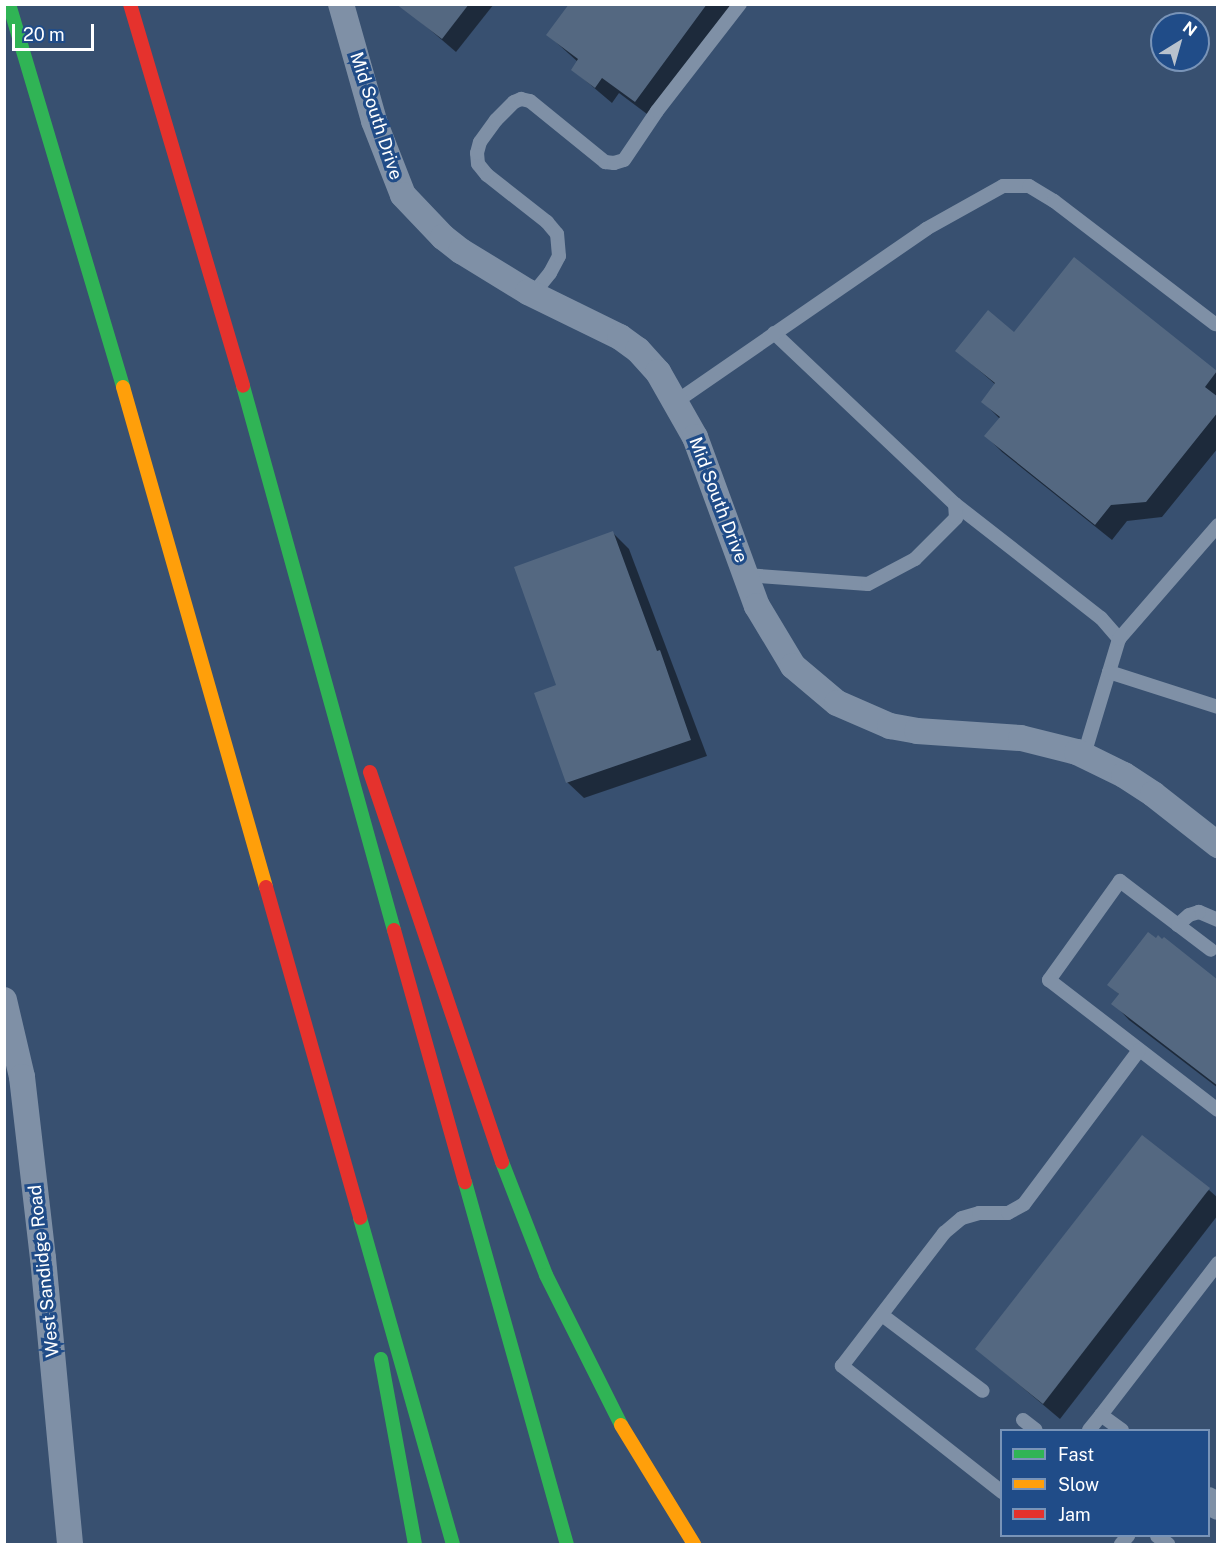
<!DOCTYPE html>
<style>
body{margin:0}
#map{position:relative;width:1222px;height:1549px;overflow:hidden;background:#385070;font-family:"Public Sans",sans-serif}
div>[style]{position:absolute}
.shadow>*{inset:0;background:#0007}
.building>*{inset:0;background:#546881}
.lane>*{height:14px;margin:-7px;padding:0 7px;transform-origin:7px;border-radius:7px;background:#7f90a6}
.street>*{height:26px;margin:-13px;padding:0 13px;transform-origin:13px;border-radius:13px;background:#7f90a6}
.fast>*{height:14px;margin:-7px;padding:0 7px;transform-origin:7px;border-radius:7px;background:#30b455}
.slow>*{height:14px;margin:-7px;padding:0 7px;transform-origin:7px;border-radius:7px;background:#ff9f0a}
.jam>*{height:14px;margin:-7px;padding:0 7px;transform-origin:7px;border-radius:7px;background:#e5322d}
span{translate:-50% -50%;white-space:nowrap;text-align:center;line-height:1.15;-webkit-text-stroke:6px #204c88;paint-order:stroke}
.street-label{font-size:18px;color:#fff}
.frame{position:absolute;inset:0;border:6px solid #fff;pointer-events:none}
.legend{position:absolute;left:1000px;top:1429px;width:210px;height:108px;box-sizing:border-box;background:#204c88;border:2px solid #7994b8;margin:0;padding:8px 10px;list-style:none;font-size:18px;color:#fff}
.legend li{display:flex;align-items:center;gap:12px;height:30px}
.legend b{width:30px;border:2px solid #7994b8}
.north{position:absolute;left:1150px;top:12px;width:60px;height:60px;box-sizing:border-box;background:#204c88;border:2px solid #7994b8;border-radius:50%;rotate:37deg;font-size:16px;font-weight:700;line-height:24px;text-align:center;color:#fff}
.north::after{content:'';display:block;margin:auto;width:21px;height:27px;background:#b9c2cd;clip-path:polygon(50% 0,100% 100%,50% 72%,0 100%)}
.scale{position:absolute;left:12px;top:24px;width:82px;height:27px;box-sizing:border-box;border:3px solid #fff;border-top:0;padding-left:8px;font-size:18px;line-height:21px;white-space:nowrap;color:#fff;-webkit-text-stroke:4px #204c88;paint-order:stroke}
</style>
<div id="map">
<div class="shadow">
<div style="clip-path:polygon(422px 4px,494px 4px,456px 52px,414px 16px)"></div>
<div style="clip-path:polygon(571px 4px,735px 4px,651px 117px,619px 93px,612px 103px,573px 70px,578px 62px,548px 35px)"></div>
<div style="clip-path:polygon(1074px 259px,1218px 374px,1218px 448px,1162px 517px,1127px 521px,1112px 540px,1002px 452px,986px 436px,1000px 419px,983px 402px,996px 385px,957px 351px,1015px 334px)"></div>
<div style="clip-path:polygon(613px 533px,629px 549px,707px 756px,584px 798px,567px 782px,558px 686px)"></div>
<div style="clip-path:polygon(1218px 981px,1218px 1088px,1129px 1020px,1113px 1003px,1120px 995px,1109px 985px)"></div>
<div style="clip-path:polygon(1209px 1190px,1218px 1198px,1218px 1215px,1060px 1419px,977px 1349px)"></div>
</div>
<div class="building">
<div style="clip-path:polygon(396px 4px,469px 4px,442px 39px)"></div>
<div style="clip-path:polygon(569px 4px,707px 4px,635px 102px,602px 78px,595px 88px,571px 70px,578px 59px,546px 35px)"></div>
<div style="clip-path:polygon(1074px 257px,1217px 371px,1205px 387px,1218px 397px,1218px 412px,1146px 502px,1111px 505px,1095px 525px,984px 436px,1000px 417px,981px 402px,995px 383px,955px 351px,988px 310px,1014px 332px)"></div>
<div style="clip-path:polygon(613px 531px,657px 651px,660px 650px,691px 740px,566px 783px,534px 693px,556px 685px,514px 567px)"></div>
<div style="clip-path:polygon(1148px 932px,1156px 938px,1158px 935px,1162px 939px,1164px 937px,1218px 980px,1218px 1086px,1111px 1004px,1119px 994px,1107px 985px)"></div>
<div style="clip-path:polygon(1142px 1135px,1210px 1188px,1043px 1404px,975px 1349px)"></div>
</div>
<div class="lane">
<div style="left:533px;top:294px;width:27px;rotate:-51deg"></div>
<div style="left:550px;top:273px;width:19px;rotate:-62deg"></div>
<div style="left:559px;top:256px;width:22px;rotate:-95deg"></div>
<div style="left:557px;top:234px;width:16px;rotate:-130deg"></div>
<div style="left:547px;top:222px;width:76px;rotate:-141.9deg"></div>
<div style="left:487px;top:175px;width:14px;rotate:-129deg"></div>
<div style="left:478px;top:164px;width:11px;rotate:-95deg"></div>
<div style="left:477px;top:153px;width:11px;rotate:-75deg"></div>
<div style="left:480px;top:142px;width:27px;rotate:-54deg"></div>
<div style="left:496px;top:120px;width:25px;rotate:-45deg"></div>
<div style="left:514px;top:102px;width:8px;rotate:-23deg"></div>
<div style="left:521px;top:99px;width:9px;rotate:13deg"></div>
<div style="left:530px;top:101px;width:97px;rotate:39.1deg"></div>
<div style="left:605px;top:162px;width:9px;rotate:6deg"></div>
<div style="left:614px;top:163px;width:10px;rotate:-17deg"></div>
<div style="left:624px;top:160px;width:59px;rotate:-56deg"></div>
<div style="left:657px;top:111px;width:135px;rotate:-52.2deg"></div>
<div style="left:774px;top:333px;width:249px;rotate:43.4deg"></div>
<div style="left:955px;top:504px;width:185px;rotate:38deg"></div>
<div style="left:1101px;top:618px;width:28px;rotate:49deg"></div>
<div style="left:1119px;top:639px;width:121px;rotate:106.8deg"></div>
<div style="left:677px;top:401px;width:303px;rotate:-34.6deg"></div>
<div style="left:926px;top:229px;width:88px;rotate:-29.2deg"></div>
<div style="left:1003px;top:186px;width:26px"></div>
<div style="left:1029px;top:186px;width:29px;rotate:31deg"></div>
<div style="left:1054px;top:201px;width:203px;rotate:37.4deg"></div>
<div style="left:746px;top:575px;width:122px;rotate:4.2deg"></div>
<div style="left:868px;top:584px;width:53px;rotate:-28deg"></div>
<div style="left:915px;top:559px;width:58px;rotate:-45deg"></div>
<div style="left:956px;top:518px;width:14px;rotate:-94deg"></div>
<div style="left:1119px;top:639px;width:151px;rotate:-49deg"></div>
<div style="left:1109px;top:672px;width:114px;rotate:17.8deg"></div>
<div style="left:1218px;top:920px;width:21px;rotate:-157deg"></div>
<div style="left:1199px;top:912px;width:10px;rotate:163deg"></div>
<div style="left:1189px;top:915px;width:15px;rotate:138deg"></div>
<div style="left:1178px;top:925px;width:73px;rotate:-142.8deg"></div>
<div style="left:1120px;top:881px;width:122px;rotate:125.6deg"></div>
<div style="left:1049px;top:980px;width:213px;rotate:37.6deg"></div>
<div style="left:1178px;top:925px;width:41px;rotate:37.1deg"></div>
<div style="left:882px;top:1315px;width:126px;rotate:37deg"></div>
<div style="left:1101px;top:1415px;width:192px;rotate:-52.4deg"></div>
<div style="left:1023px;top:1420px;width:16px;rotate:38deg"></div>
<div style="left:1089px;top:1430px;width:19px;rotate:-51deg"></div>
<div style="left:1101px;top:1415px;width:26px;rotate:36deg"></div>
<div style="left:1002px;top:1492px;width:204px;rotate:-141.8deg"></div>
<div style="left:842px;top:1366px;width:168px;rotate:-52.5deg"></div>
<div style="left:944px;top:1233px;width:23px;rotate:-40deg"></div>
<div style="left:962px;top:1218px;width:18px;rotate:-16deg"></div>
<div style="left:979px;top:1213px;width:29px"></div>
<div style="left:1008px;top:1213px;width:18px;rotate:-29deg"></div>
<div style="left:1024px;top:1204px;width:192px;rotate:-53.2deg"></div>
<div style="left:1157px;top:1536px;width:14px;rotate:36deg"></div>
<div style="left:1121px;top:1544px;width:11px;rotate:-49deg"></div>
</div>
<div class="street">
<div style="left:341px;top:4px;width:122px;rotate:74.2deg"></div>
<div style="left:374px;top:121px;width:79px;rotate:68.6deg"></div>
<div style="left:403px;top:195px;width:58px;rotate:46.4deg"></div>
<div style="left:443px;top:237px;width:23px;rotate:38deg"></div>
<div style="left:461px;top:251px;width:79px;rotate:31.5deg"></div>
<div style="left:528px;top:292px;width:102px;rotate:26.1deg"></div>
<div style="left:620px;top:337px;width:22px;rotate:36deg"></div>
<div style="left:638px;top:350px;width:30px;rotate:48deg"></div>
<div style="left:658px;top:372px;width:75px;rotate:60.4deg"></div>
<div style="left:695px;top:437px;width:180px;rotate:69.9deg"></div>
<div style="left:757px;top:606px;width:70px;rotate:59deg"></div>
<div style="left:793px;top:666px;width:57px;rotate:40.1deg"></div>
<div style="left:837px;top:703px;width:58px;rotate:23.5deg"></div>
<div style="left:890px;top:726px;width:27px;rotate:10deg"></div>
<div style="left:917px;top:731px;width:104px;rotate:3.9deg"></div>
<div style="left:1021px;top:738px;width:58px;rotate:14deg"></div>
<div style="left:1077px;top:752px;width:52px;rotate:26.1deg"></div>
<div style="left:1124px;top:775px;width:35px;rotate:33deg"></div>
<div style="left:1153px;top:794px;width:83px;rotate:38.1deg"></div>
<div style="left:4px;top:1000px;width:79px;rotate:76.8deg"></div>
<div style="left:22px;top:1077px;width:182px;rotate:83.4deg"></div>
<div style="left:43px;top:1258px;width:287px;rotate:84.6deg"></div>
<div style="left:1208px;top:1500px;width:12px;rotate:35deg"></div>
</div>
<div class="fast">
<div style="left:9px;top:4px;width:400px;rotate:73.4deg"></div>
<div style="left:243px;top:386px;width:565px;rotate:74.49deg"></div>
<div style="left:502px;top:1162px;width:121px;rotate:68.7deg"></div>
<div style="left:546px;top:1275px;width:168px;rotate:63.4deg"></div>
<div style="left:465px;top:1182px;width:376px;rotate:74.3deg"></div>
<div style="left:360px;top:1218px;width:339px;rotate:74.1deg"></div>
<div style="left:381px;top:1359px;width:188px;rotate:79.6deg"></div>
</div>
<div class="slow">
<div style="left:123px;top:387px;width:520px;rotate:74.04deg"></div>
<div style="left:621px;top:1425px;width:140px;rotate:58.5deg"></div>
</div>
<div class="jam">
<div style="left:130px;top:4px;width:398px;rotate:73.5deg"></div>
<div style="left:370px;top:772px;width:412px;rotate:71.3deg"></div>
<div style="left:266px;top:887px;width:344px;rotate:74.1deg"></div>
<div style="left:394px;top:930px;width:262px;rotate:74.3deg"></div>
</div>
<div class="street-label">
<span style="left:376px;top:116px;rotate:72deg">Mid South Drive</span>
<span style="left:718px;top:500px;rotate:69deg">Mid South Drive</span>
<span style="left:44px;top:1271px;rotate:-96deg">West Sandidge Road</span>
</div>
<div class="frame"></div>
<ul class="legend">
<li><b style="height:8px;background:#30b455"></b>Fast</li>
<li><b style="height:8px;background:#ff9f0a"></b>Slow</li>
<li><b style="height:8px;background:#e5322d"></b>Jam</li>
</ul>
<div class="north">N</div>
<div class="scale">20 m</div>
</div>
